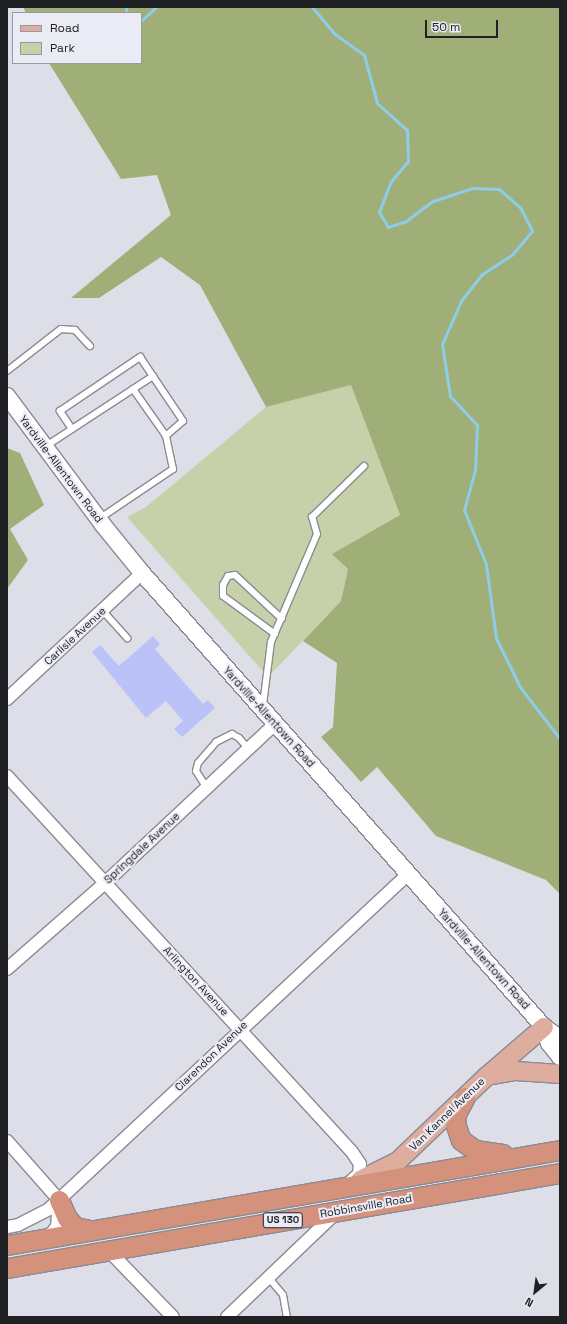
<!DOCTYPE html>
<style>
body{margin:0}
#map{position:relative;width:567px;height:1324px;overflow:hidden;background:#dddee7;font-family:"Space Grotesk",sans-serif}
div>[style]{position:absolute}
.green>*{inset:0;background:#c6d1a9}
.forest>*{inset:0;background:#a0af78}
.stream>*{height:3px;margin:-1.5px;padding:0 1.5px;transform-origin:1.5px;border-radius:1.5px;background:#8dcdea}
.building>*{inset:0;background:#bbc2f8}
.roads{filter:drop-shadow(1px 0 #8a8b93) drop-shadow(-1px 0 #8a8b93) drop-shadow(0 1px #8a8b93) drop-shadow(0 -1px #8a8b93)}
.service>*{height:6px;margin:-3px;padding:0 3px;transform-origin:3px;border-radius:3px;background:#fff}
.minor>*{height:12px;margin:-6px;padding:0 6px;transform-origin:6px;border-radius:6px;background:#fff}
.secondary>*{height:16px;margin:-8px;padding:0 8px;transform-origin:8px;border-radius:8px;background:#fff}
.primary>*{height:18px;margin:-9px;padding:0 9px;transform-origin:9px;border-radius:9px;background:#dfad9d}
.trunk>*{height:19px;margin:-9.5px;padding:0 9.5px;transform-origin:9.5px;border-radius:9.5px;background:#d4927c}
span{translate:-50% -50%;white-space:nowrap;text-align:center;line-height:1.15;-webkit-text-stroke:4px #eaebf4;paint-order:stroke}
.shield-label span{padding:1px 3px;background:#eaebf4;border:1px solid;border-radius:3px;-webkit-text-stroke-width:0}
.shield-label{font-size:10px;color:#202124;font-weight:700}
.street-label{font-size:11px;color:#202124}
.frame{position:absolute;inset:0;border:8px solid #202124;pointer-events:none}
.legend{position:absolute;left:12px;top:12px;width:130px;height:52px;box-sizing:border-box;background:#eaebf4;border:1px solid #999aa1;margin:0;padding:5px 7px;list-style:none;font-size:12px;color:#202124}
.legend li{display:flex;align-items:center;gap:8px;height:20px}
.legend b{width:20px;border:1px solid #999aa1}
.north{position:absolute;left:515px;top:1272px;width:40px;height:40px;-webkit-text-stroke:3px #eaebf4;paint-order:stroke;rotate:209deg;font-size:11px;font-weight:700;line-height:16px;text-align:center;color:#202124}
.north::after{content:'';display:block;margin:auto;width:14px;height:18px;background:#202124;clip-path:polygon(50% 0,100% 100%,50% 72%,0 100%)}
.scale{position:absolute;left:425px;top:20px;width:73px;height:18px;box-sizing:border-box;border:2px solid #202124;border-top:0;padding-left:5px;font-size:12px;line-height:14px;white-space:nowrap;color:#202124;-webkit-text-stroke:3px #eaebf4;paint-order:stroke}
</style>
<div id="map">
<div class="green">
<div style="clip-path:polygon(351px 385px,400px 515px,333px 554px,348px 569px,341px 601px,268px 677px,127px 517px,146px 507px,266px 407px)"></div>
</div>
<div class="forest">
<div style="clip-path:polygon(23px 7px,560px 7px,560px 894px,546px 880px,436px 836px,377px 767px,361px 782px,321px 737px,333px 727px,337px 663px,303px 641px,341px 601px,348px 569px,332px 554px,400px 515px,351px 385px,266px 407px,200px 285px,161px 257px,99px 298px,71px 298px,171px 215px,157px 175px,121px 179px,49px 63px,141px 63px,141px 13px,26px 13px)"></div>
<div style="clip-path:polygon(7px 448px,20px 453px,44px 505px,10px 529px,28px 560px,7px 589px)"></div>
</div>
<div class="stream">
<div style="left:126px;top:7px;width:6px;rotate:90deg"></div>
<div style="left:312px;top:7px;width:35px;rotate:50deg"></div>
<div style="left:335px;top:34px;width:36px;rotate:36deg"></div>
<div style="left:364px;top:55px;width:50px;rotate:74.8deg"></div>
<div style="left:377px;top:103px;width:40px;rotate:42deg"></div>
<div style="left:407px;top:130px;width:31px;rotate:88deg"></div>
<div style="left:408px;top:161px;width:26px;rotate:130deg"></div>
<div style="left:391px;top:181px;width:33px;rotate:111deg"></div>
<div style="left:379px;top:212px;width:17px;rotate:59deg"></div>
<div style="left:388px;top:227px;width:19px;rotate:-18deg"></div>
<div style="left:406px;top:221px;width:34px;rotate:-37deg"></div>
<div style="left:433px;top:201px;width:41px;rotate:-18.4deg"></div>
<div style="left:472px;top:188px;width:27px;rotate:2deg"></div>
<div style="left:499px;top:189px;width:28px;rotate:41deg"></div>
<div style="left:520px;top:207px;width:27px;rotate:63deg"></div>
<div style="left:532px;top:231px;width:30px;rotate:130deg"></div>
<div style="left:513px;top:254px;width:37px;rotate:147deg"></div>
<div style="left:482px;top:274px;width:34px;rotate:128deg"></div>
<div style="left:461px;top:301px;width:47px;rotate:113.8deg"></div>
<div style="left:442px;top:344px;width:53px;rotate:81.3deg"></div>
<div style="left:450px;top:396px;width:40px;rotate:47deg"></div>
<div style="left:477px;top:425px;width:45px;rotate:92.5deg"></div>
<div style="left:475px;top:470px;width:41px;rotate:105.4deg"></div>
<div style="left:464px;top:510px;width:58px;rotate:67.8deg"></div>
<div style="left:486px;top:564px;width:75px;rotate:82.3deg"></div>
<div style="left:496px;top:638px;width:55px;rotate:63.9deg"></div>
<div style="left:520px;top:687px;width:66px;rotate:52.4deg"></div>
<div style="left:141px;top:21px;width:21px;rotate:-43deg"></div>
</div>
<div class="building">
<div style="clip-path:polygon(153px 636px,160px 644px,155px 649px,203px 704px,208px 700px,215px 708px,182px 737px,174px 729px,183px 721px,166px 701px,146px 718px,92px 652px,100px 645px,119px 666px)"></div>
</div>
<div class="roads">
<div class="service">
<div style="left:7px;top:371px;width:68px;rotate:-37.9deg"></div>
<div style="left:61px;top:329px;width:14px;rotate:4deg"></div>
<div style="left:75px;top:330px;width:22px;rotate:47deg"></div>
<div style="left:133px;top:389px;width:57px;rotate:54.9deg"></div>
<div style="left:72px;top:429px;width:22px;rotate:-124deg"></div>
<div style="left:60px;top:411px;width:97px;rotate:-34deg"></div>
<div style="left:140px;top:357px;width:77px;rotate:56.1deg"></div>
<div style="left:183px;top:421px;width:23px;rotate:139deg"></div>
<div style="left:166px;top:436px;width:34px;rotate:78deg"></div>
<div style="left:173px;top:469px;width:89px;rotate:146deg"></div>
<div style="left:46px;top:446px;width:128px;rotate:-33.2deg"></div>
<div style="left:102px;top:610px;width:38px;rotate:48deg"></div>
<div style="left:275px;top:634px;width:64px;rotate:-143.8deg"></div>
<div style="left:223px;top:596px;width:11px;rotate:-90deg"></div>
<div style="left:223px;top:585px;width:10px;rotate:-61deg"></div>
<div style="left:228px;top:576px;width:7px;rotate:-8deg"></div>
<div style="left:235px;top:575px;width:64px;rotate:43.1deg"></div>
<div style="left:263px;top:705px;width:64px;rotate:-82.8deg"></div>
<div style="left:271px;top:642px;width:117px;rotate:-66.9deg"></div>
<div style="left:317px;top:534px;width:18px;rotate:-106deg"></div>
<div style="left:312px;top:517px;width:73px;rotate:-44.4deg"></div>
<div style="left:207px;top:788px;width:20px;rotate:-123deg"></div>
<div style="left:196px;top:771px;width:8px;rotate:-76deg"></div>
<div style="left:198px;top:763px;width:28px;rotate:-49deg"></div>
<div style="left:216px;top:742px;width:18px;rotate:-27deg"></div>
<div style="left:232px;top:734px;width:8px;rotate:30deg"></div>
<div style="left:239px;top:738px;width:15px;rotate:48deg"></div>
<div style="left:268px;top:1277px;width:23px;rotate:50deg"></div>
<div style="left:283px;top:1295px;width:22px;rotate:80deg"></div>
</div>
<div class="minor">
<div style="left:7px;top:699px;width:185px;rotate:-43deg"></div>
<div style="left:7px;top:776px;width:510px;rotate:47.46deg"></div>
<div style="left:352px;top:1152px;width:14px;rotate:56deg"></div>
<div style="left:360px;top:1164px;width:10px;rotate:96deg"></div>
<div style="left:359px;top:1174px;width:12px;rotate:138deg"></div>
<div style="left:7px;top:969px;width:130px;rotate:-41.3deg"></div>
<div style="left:105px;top:883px;width:233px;rotate:-43.1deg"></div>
<div style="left:7px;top:1141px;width:79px;rotate:48.6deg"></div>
<div style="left:59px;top:1200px;width:26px;rotate:94deg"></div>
<div style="left:57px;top:1226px;width:7px;rotate:124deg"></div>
<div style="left:53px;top:1232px;width:9px;rotate:148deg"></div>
<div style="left:7px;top:1227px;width:11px;rotate:-10deg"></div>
<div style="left:18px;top:1225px;width:35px;rotate:-27deg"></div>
<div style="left:49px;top:1209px;width:491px;rotate:-43deg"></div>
<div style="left:108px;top:1250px;width:93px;rotate:45.9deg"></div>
<div style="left:227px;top:1317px;width:152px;rotate:-43.7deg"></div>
</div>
<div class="secondary">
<div style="left:7px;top:396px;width:161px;rotate:53.3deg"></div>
<div style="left:103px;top:525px;width:62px;rotate:50.9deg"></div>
<div style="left:142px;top:573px;width:606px;rotate:48.48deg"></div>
<div style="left:544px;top:1027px;width:19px;rotate:35deg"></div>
<div style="left:544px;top:1027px;width:17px;rotate:73deg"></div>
<div style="left:549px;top:1043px;width:18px;rotate:52deg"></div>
</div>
<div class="primary">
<div style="left:487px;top:1076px;width:29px;rotate:-10deg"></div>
<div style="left:516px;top:1071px;width:44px;rotate:3.9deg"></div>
<div style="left:360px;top:1180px;width:42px;rotate:-26.6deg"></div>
<div style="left:398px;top:1161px;width:123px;rotate:-43.7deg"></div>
<div style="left:487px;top:1076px;width:75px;rotate:-40.7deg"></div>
</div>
<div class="trunk">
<div style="left:465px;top:1097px;width:19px;rotate:118deg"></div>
<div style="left:456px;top:1114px;width:9px;rotate:96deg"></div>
<div style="left:455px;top:1123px;width:18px;rotate:71deg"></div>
<div style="left:461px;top:1140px;width:17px;rotate:36deg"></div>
<div style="left:475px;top:1150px;width:28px;rotate:8deg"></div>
<div style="left:59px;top:1200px;width:20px;rotate:66deg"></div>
<div style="left:67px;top:1218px;width:12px;rotate:48deg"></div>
<div style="left:75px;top:1227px;width:14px;rotate:12deg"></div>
<div style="left:7px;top:1245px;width:561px;rotate:-9.75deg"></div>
<div style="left:7px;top:1268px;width:561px;rotate:-9.75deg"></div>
</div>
</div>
<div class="shield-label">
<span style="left:283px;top:1220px">US 130</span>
</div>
<div class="street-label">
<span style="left:61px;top:469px;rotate:53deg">Yardville-Allentown Road</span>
<span style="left:75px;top:636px;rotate:-43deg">Carlisle Avenue</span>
<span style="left:269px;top:717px;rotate:48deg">Yardville-Allentown Road</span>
<span style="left:142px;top:848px;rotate:-43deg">Springdale Avenue</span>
<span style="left:484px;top:959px;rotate:48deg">Yardville-Allentown Road</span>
<span style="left:196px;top:981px;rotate:47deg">Arlington Avenue</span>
<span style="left:211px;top:1056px;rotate:-44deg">Clarendon Avenue</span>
<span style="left:447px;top:1114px;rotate:-44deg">Van Kannel Avenue</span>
<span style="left:366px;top:1206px;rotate:-10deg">Robbinsville Road</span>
</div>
<div class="frame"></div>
<ul class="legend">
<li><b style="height:5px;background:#dfad9d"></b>Road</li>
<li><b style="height:11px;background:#c6d1a9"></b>Park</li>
</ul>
<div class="north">N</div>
<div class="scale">50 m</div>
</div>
